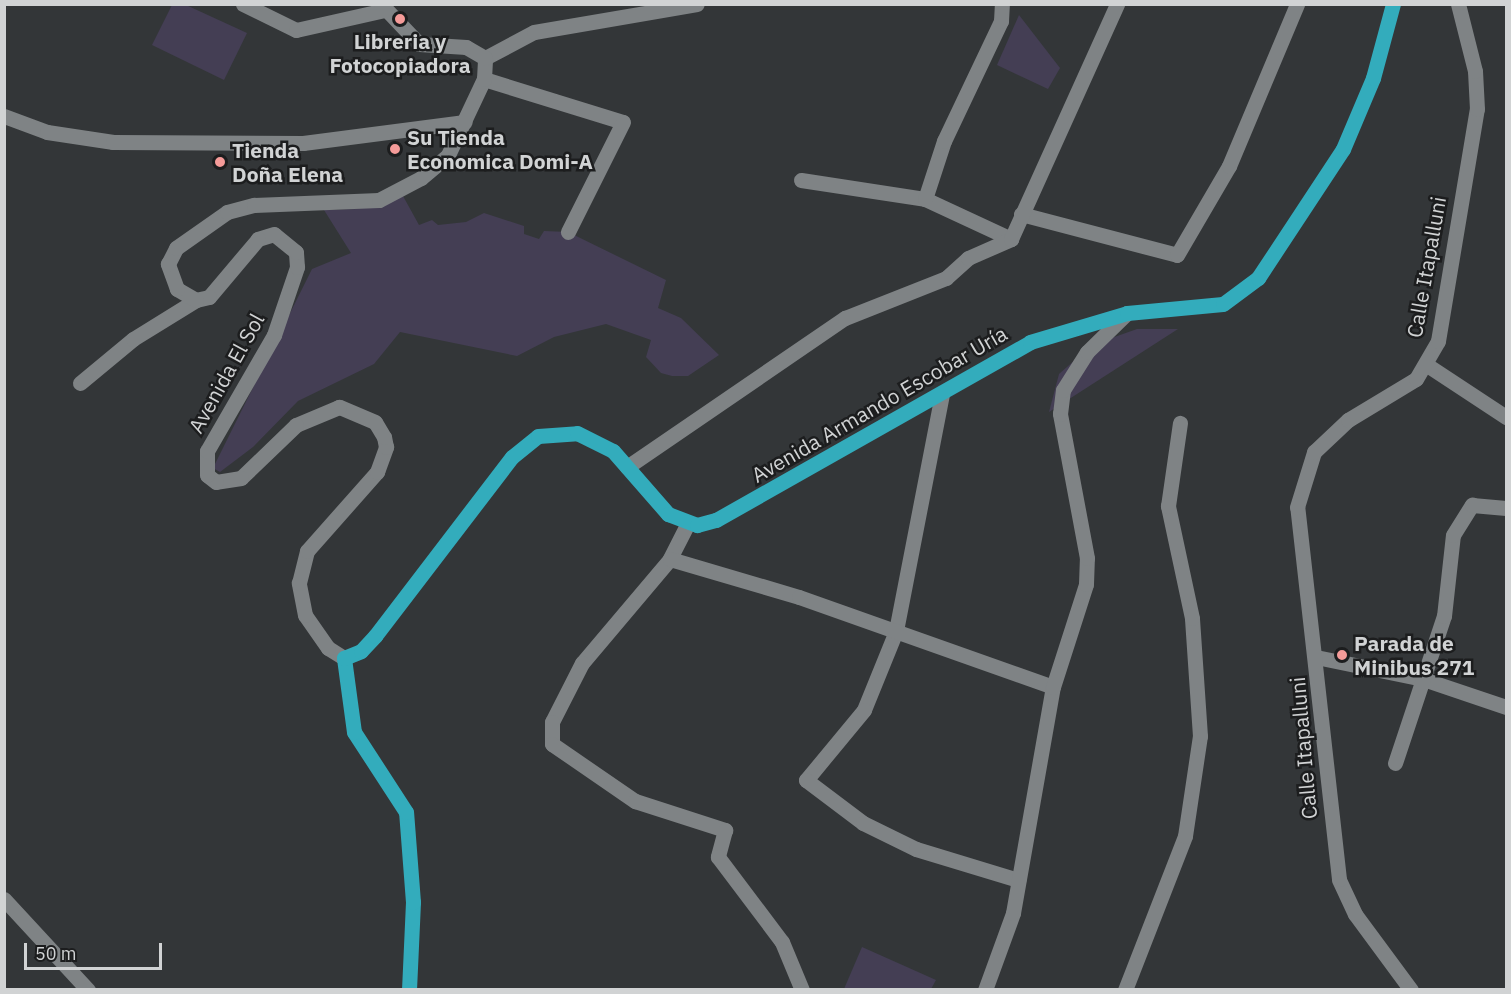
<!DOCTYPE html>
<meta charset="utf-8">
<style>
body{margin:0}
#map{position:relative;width:1511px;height:994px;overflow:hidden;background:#333638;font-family:"IBM Plex Sans",sans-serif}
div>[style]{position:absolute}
.green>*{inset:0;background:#443e54}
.minor>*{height:15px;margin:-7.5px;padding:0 7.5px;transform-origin:7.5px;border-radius:7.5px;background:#7f8385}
.major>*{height:15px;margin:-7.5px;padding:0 7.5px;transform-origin:7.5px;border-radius:7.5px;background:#33acbc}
.dots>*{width:16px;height:16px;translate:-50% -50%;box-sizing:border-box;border:3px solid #1c1d1e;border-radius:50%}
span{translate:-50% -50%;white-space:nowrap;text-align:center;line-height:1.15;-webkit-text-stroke:5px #1c1d1e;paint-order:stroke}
.poi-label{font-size:21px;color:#d1d3d4;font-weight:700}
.left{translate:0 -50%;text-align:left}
.street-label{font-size:21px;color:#d1d3d4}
.frame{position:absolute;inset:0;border:6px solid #d1d3d4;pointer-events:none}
.scale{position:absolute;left:24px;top:943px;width:138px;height:27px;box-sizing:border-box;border:3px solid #d1d3d4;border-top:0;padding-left:8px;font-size:18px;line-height:21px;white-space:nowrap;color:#d1d3d4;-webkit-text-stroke:4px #1c1d1e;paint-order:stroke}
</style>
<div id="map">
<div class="green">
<div style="clip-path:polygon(172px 5px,186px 5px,247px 33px,224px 80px,152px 45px)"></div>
<div style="clip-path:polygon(1019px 15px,1060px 68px,1048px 89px,997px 65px)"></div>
<div style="clip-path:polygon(403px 196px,419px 225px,432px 220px,438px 225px,466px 222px,484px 213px,524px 226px,524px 234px,539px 239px,544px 231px,568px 232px,666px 280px,658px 308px,681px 318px,719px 355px,688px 376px,672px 376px,661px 373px,646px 357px,651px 340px,606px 324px,554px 337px,517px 356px,400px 332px,374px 364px,298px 401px,253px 447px,220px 472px,213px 468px,312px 269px,351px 253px,324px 210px,356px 209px)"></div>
<div style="clip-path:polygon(1137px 329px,1178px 329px,1049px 412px,1059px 374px,1092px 345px)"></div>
<div style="clip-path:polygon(862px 947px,936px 980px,931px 989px,844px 989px)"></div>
</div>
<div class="minor">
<div style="left:243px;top:4px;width:59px;rotate:26.1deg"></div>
<div style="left:296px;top:30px;width:91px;rotate:-12.7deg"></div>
<div style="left:485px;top:58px;width:55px;rotate:-28deg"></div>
<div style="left:534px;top:32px;width:165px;rotate:-9.7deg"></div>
<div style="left:484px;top:79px;width:145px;rotate:17.2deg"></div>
<div style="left:623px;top:122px;width:123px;rotate:116.6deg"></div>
<div style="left:4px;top:116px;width:46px;rotate:20.4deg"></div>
<div style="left:47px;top:132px;width:67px;rotate:8.6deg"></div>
<div style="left:113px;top:142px;width:190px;rotate:0.3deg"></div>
<div style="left:303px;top:143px;width:163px;rotate:-7.4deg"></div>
<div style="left:801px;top:180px;width:125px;rotate:8.7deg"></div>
<div style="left:925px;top:199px;width:95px;rotate:24.9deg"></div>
<div style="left:925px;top:199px;width:61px;rotate:-71.9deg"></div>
<div style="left:944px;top:141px;width:133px;rotate:-64.6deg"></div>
<div style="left:1001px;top:21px;width:17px;rotate:-87deg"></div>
<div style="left:1021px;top:214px;width:161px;rotate:14.7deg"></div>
<div style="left:1177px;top:255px;width:103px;rotate:-59.7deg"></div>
<div style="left:1229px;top:166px;width:176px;rotate:-67.2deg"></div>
<div style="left:1427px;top:365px;width:95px;rotate:33.4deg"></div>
<div style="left:80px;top:383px;width:69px;rotate:-39.7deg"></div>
<div style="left:133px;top:339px;width:74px;rotate:-31.8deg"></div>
<div style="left:942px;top:394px;width:241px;rotate:101deg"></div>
<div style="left:896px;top:631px;width:85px;rotate:112.1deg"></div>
<div style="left:864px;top:710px;width:91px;rotate:129.6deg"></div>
<div style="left:806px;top:780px;width:71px;rotate:37deg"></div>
<div style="left:863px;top:823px;width:59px;rotate:26.1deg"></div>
<div style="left:916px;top:849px;width:107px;rotate:16.9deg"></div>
<div style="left:627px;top:467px;width:264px;rotate:-34.4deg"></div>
<div style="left:845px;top:318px;width:109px;rotate:-21.6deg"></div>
<div style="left:946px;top:278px;width:30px;rotate:-42deg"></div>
<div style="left:968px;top:258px;width:47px;rotate:-23.8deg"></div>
<div style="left:1011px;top:239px;width:258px;rotate:-65.7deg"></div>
<div style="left:687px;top:525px;width:38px;rotate:117deg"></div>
<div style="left:670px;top:559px;width:136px;rotate:130.2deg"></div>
<div style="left:582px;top:663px;width:66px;rotate:117deg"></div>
<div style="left:552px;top:722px;width:22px;rotate:90deg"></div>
<div style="left:552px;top:744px;width:101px;rotate:34.5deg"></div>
<div style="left:635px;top:801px;width:95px;rotate:17.9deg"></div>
<div style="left:725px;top:830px;width:28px;rotate:105deg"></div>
<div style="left:718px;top:857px;width:106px;rotate:53deg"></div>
<div style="left:782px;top:942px;width:52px;rotate:67.4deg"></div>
<div style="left:670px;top:559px;width:134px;rotate:16.4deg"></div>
<div style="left:799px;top:597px;width:269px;rotate:19.5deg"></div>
<div style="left:1316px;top:657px;width:109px;rotate:11.6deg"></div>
<div style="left:1423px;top:679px;width:88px;rotate:18.6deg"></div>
<div style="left:344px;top:658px;width:19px;rotate:-148deg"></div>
<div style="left:328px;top:648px;width:40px;rotate:-124.9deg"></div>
<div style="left:305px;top:615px;width:33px;rotate:-101deg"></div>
<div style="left:299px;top:583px;width:33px;rotate:-76deg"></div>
<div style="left:307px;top:551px;width:106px;rotate:-48.5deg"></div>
<div style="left:377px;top:472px;width:27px;rotate:-70deg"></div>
<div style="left:386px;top:447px;width:10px;rotate:-101deg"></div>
<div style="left:384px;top:437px;width:17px;rotate:-121deg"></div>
<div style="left:375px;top:422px;width:39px;rotate:-157deg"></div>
<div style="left:339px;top:407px;width:47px;rotate:157.3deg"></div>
<div style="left:296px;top:425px;width:76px;rotate:136.1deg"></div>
<div style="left:241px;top:478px;width:25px;rotate:171deg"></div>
<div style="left:216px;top:482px;width:11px;rotate:-142deg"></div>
<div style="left:207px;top:475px;width:24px;rotate:-90deg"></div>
<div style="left:207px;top:451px;width:134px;rotate:-60deg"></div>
<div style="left:274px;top:335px;width:72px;rotate:-71.3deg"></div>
<div style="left:297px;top:267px;width:15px;rotate:-94deg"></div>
<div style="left:296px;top:252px;width:28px;rotate:-141deg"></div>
<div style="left:274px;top:234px;width:17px;rotate:163deg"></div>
<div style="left:258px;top:239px;width:76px;rotate:130.2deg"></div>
<div style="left:209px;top:297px;width:13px;rotate:167deg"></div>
<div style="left:196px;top:300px;width:22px;rotate:-150deg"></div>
<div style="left:177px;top:289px;width:27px;rotate:-110deg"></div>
<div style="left:168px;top:264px;width:18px;rotate:-63deg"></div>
<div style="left:176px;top:248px;width:62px;rotate:-35.2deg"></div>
<div style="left:227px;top:212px;width:28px;rotate:-15deg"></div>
<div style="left:254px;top:205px;width:125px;rotate:-2.3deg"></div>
<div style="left:379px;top:200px;width:47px;rotate:-27.6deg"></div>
<div style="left:421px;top:178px;width:35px;rotate:-40deg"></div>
<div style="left:448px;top:155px;width:84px;rotate:-64.7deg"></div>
<div style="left:484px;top:79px;width:21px;rotate:-87deg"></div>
<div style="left:485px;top:58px;width:22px;rotate:-150deg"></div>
<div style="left:466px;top:47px;width:47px;rotate:-176.3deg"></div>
<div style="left:419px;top:44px;width:55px;rotate:-133.5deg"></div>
<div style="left:1395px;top:763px;width:155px;rotate:-71.6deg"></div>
<div style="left:1444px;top:616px;width:81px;rotate:-83.7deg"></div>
<div style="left:1453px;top:535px;width:36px;rotate:-58deg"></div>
<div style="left:1472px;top:505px;width:34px;rotate:5deg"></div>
<div style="left:4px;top:899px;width:124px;rotate:47.3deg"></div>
<div style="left:985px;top:990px;width:82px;rotate:-70deg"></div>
<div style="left:1013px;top:913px;width:230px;rotate:-80deg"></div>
<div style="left:1053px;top:687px;width:108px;rotate:-72.2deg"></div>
<div style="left:1086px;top:584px;width:26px;rotate:-88deg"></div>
<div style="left:1087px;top:558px;width:147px;rotate:-100.6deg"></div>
<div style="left:1060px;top:414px;width:24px;rotate:-83deg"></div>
<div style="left:1063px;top:390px;width:45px;rotate:-57.7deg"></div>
<div style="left:1087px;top:352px;width:56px;rotate:-44.3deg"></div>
<div style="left:1125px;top:990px;width:165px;rotate:-68.7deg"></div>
<div style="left:1185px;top:836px;width:101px;rotate:-81.5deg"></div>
<div style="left:1200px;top:736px;width:118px;rotate:-93.9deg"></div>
<div style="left:1192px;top:618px;width:115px;rotate:-102.1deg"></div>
<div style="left:1168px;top:506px;width:84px;rotate:-81.8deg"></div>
<div style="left:1411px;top:990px;width:94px;rotate:-126.4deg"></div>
<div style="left:1355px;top:914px;width:38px;rotate:-115deg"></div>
<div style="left:1339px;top:879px;width:374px;rotate:-96.4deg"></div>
<div style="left:1297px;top:507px;width:58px;rotate:-72.8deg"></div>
<div style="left:1314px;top:452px;width:47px;rotate:-43.3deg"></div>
<div style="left:1348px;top:420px;width:79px;rotate:-31.1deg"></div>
<div style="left:1416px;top:379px;width:44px;rotate:-59.9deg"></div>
<div style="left:1438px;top:341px;width:235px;rotate:-80.5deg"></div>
<div style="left:1477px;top:109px;width:38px;rotate:-93deg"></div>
<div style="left:1475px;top:71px;width:69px;rotate:-104.2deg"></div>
</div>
<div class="major">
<div style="left:409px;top:990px;width:88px;rotate:-87.4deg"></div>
<div style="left:413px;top:902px;width:90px;rotate:-94.4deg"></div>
<div style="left:406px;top:812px;width:95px;rotate:-123deg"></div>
<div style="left:354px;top:732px;width:75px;rotate:-97.7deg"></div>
<div style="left:344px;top:658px;width:18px;rotate:-22deg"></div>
<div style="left:361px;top:651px;width:21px;rotate:-47deg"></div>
<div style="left:375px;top:636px;width:225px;rotate:-52.6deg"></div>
<div style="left:512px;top:457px;width:33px;rotate:-39deg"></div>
<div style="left:538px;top:436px;width:39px;rotate:-4deg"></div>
<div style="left:577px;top:433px;width:40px;rotate:26.6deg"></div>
<div style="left:613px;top:451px;width:84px;rotate:48.9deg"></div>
<div style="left:668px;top:514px;width:31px;rotate:21deg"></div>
<div style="left:697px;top:525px;width:20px;rotate:-15deg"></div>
<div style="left:716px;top:520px;width:361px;rotate:-29.5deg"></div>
<div style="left:1030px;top:342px;width:101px;rotate:-16.6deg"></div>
<div style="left:1127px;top:313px;width:96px;rotate:-5.4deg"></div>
<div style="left:1223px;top:304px;width:44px;rotate:-36.6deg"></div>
<div style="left:1258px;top:278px;width:154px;rotate:-56.6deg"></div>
<div style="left:1343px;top:149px;width:77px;rotate:-67.1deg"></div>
<div style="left:1373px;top:78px;width:77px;rotate:-74.9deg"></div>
</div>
<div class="dots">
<div style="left:400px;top:19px;background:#f59b99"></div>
<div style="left:395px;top:149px;background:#f59b99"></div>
<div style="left:220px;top:162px;background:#f59b99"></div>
<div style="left:1342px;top:655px;background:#f59b99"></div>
</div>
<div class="poi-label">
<span style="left:400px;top:53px">Libreria y<br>Fotocopiadora</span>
<span class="left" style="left:407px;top:149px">Su Tienda<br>Economica Domi-A</span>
<span class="left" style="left:232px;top:162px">Tienda<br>Doña Elena</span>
<span class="left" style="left:1354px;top:655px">Parada de<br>Minibus 271</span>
</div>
<div class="street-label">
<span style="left:1426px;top:267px;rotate:-80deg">Calle Itapalluni</span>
<span style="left:226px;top:373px;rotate:-61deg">Avenida El Sol</span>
<span style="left:879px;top:404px;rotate:-30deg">Avenida Armando Escobar Uría</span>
<span style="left:1303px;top:748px;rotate:-95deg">Calle Itapalluni</span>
</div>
<div class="frame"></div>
<div class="scale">50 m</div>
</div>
